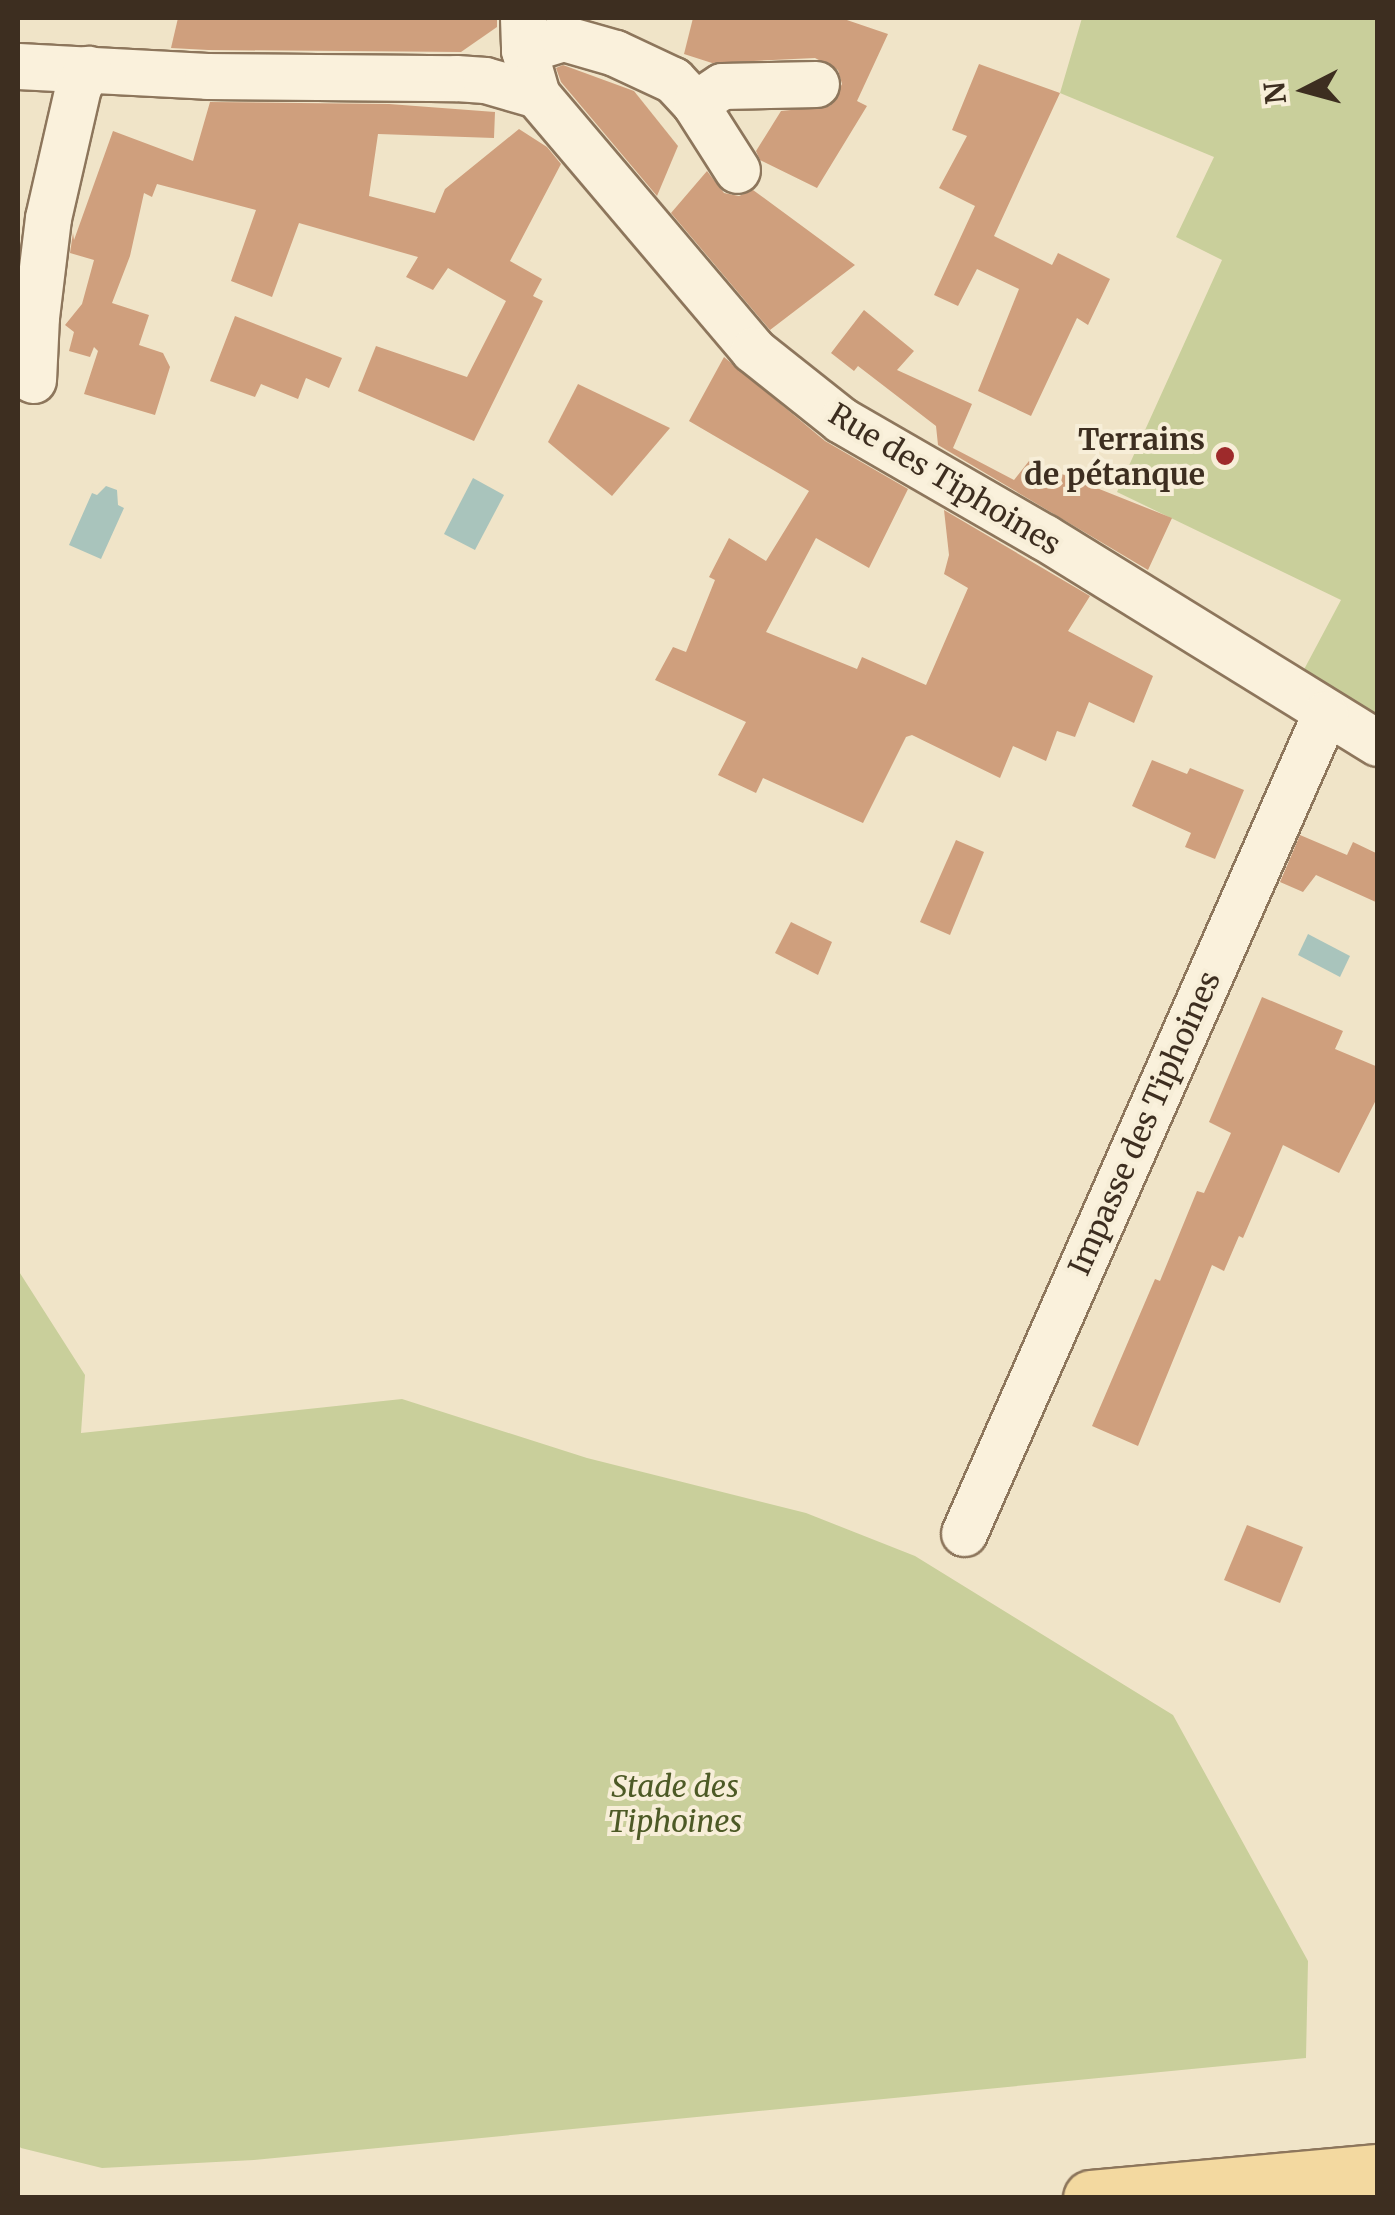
<!DOCTYPE html>
<meta charset="utf-8">
<style>
body{margin:0}
#map{position:relative;width:1395px;height:2215px;overflow:hidden;background:#f0e4c8;font-family:Merriweather,serif}
div>[style]{position:absolute}
.green>*{inset:0;background:#c9cf9b}
.water>*{inset:0;background:#a9c4bc}
.building>*{inset:0;background:#cf9f7d}
.roads{filter:drop-shadow(2px 0 #8d765c) drop-shadow(-2px 0 #8d765c) drop-shadow(0 2px #8d765c) drop-shadow(0 -2px #8d765c)}
.minor>*{height:45px;margin:-22.5px;padding:0 22.5px;transform-origin:22.5px;border-radius:22.5px;background:#faf1dc}
.major>*{height:55px;margin:-27.5px;padding:0 27.5px;transform-origin:27.5px;border-radius:27.5px;background:#f3d9a0}
.dots>*{width:28px;height:28px;translate:-50% -50%;box-sizing:border-box;border:5px solid #f7eed8;border-radius:50%}
span{translate:-50% -50%;white-space:nowrap;text-align:center;line-height:1.15;-webkit-text-stroke:8px #f7eed8;paint-order:stroke}
.poi-label{font-size:30px;color:#3d2e20;font-weight:700}
.right{translate:-100% -50%;text-align:right}
.street-label{font-size:30px;color:#3d2e20}
.park-label{font-size:30px;color:#4d5a26;font-style:italic}
.frame{position:absolute;inset:0;border:20px solid #3d2e20;pointer-events:none}
.north{position:absolute;left:1255px;top:40px;width:100px;height:100px;-webkit-text-stroke:8px #f7eed8;paint-order:stroke;rotate:264deg;font-size:28px;font-weight:700;line-height:40px;text-align:center;color:#3d2e20}
.north::after{content:'';display:block;margin:auto;width:35px;height:45px;background:#3d2e20;clip-path:polygon(50% 0,100% 100%,50% 72%,0 100%)}
</style>
<div id="map">
<div class="green">
<div style="clip-path:polygon(1082px 18px,1377px 18px,1377px 720px,1300px 677px,1341px 600px,1117px 492px,1222px 260px,1176px 237px,1214px 157px,1060px 93px)"></div>
<div style="clip-path:polygon(18px 1270px,85px 1375px,81px 1433px,402px 1399px,587px 1458px,806px 1513px,915px 1556px,1173px 1715px,1308px 1961px,1306px 2058px,254px 2160px,102px 2168px,21px 2148px,18px 2145px)"></div>
</div>
<div class="water">
<div style="clip-path:polygon(473px 478px,504px 495px,475px 550px,444px 534px)"></div>
<div style="clip-path:polygon(106px 486px,117px 490px,118px 505px,124px 508px,101px 559px,69px 545px,92px 493px,97px 495px)"></div>
<div style="clip-path:polygon(1308px 934px,1350px 956px,1340px 977px,1298px 955px)"></div>
</div>
<div class="building">
<div style="clip-path:polygon(178px 18px,497px 18px,497px 27px,461px 52px,208px 50px,171px 48px)"></div>
<div style="clip-path:polygon(693px 18px,841px 18px,888px 34px,857px 101px,867px 106px,817px 188px,760px 160px,756px 151px,781px 111px,830px 106px,842px 84px,838px 70px,815px 58px,712px 63px,684px 54px)"></div>
<div style="clip-path:polygon(979px 64px,1060px 93px,994px 236px,1052px 265px,1058px 253px,1110px 279px,1088px 325px,1077px 318px,1031px 416px,978px 391px,1019px 289px,977px 269px,958px 306px,934px 295px,975px 206px,939px 188px,967px 136px,952px 130px)"></div>
<div style="clip-path:polygon(563px 65px,634px 91px,678px 146px,657px 196px,561px 82px,556px 68px)"></div>
<div style="clip-path:polygon(210px 102px,389px 104px,495px 112px,494px 138px,378px 134px,369px 196px,435px 213px,445px 189px,519px 129px,547px 147px,561px 164px,510px 261px,542px 279px,533px 296px,543px 301px,474px 441px,358px 391px,376px 346px,467px 377px,506px 301px,448px 268px,433px 290px,406px 277px,418px 257px,299px 223px,272px 297px,231px 281px,256px 210px,157px 184px,152px 197px,144px 193px,130px 256px,112px 303px,149px 315px,139px 345px,163px 353px,170px 367px,155px 415px,84px 394px,98px 351px,94px 347px,90px 357px,69px 351px,74px 332px,65px 325px,82px 304px,94px 260px,70px 253px,73px 233px,74px 240px,113px 131px,193px 161px)"></div>
<div style="clip-path:polygon(707px 171px,724px 193px,739px 196px,753px 190px,855px 265px,770px 330px,671px 213px)"></div>
<div style="clip-path:polygon(864px 310px,914px 351px,897px 370px,972px 404px,953px 448px,1014px 480px,1029px 461px,1172px 518px,1148px 570px,938px 445px,936px 426px,858px 366px,854px 371px,831px 353px)"></div>
<div style="clip-path:polygon(235px 316px,342px 358px,329px 388px,306px 378px,298px 399px,261px 384px,255px 397px,210px 381px)"></div>
<div style="clip-path:polygon(724px 357px,825px 441px,908px 489px,869px 568px,816px 538px,766px 632px,857px 669px,862px 657px,926px 685px,968px 588px,944px 574px,949px 555px,944px 510px,1090px 596px,1068px 631px,1153px 676px,1134px 723px,1089px 702px,1075px 737px,1057px 731px,1046px 761px,1013px 746px,1000px 778px,912px 735px,906px 737px,863px 823px,763px 778px,756px 793px,718px 775px,746px 722px,655px 680px,673px 647px,686px 652px,715px 580px,709px 577px,729px 538px,766px 561px,809px 491px,689px 421px)"></div>
<div style="clip-path:polygon(578px 384px,670px 428px,612px 496px,548px 442px)"></div>
<div style="clip-path:polygon(1152px 760px,1187px 774px,1190px 768px,1244px 790px,1215px 859px,1185px 847px,1191px 833px,1132px 806px)"></div>
<div style="clip-path:polygon(1300px 835px,1347px 855px,1353px 842px,1378px 854px,1378px 903px,1316px 875px,1303px 892px,1280px 882px)"></div>
<div style="clip-path:polygon(956px 840px,984px 852px,950px 935px,920px 922px)"></div>
<div style="clip-path:polygon(791px 922px,832px 942px,818px 975px,775px 953px)"></div>
<div style="clip-path:polygon(1262px 997px,1343px 1031px,1335px 1049px,1378px 1067px,1378px 1096px,1339px 1173px,1283px 1145px,1243px 1238px,1239px 1236px,1224px 1271px,1212px 1265px,1138px 1446px,1092px 1426px,1155px 1279px,1160px 1281px,1197px 1191px,1204px 1193px,1231px 1133px,1209px 1122px)"></div>
<div style="clip-path:polygon(1247px 1525px,1303px 1547px,1280px 1603px,1224px 1580px)"></div>
</div>
<div class="roads">
<div class="minor">
<div style="left:523px;top:18px;width:32px;rotate:88deg"></div>
<div style="left:524px;top:50px;width:47px;rotate:73.9deg"></div>
<div style="left:537px;top:95px;width:334px;rotate:49.7deg"></div>
<div style="left:753px;top:350px;width:112px;rotate:38.5deg"></div>
<div style="left:841px;top:420px;width:234px;rotate:30deg"></div>
<div style="left:1044px;top:537px;width:392px;rotate:31.7deg"></div>
<div style="left:524px;top:50px;width:41px;rotate:-17.1deg"></div>
<div style="left:563px;top:38px;width:54px;rotate:16.1deg"></div>
<div style="left:615px;top:53px;width:64px;rotate:25deg"></div>
<div style="left:673px;top:80px;width:33px;rotate:47deg"></div>
<div style="left:695px;top:104px;width:78px;rotate:57.5deg"></div>
<div style="left:18px;top:66px;width:189px;rotate:3deg"></div>
<div style="left:207px;top:76px;width:249px;rotate:0.5deg"></div>
<div style="left:456px;top:78px;width:29px;rotate:4deg"></div>
<div style="left:485px;top:80px;width:54px;rotate:16.1deg"></div>
<div style="left:695px;top:104px;width:32px;rotate:-34deg"></div>
<div style="left:722px;top:86px;width:94px;rotate:-1.2deg"></div>
<div style="left:33px;top:380px;width:63px;rotate:-87.3deg"></div>
<div style="left:36px;top:317px;width:100px;rotate:-83.1deg"></div>
<div style="left:48px;top:218px;width:134px;rotate:-77.1deg"></div>
<div style="left:78px;top:87px;width:21px;rotate:-61deg"></div>
<div style="left:964px;top:1533px;width:895px;rotate:-66.21deg"></div>
</div>
<div class="major">
<div style="left:1091px;top:2198px;width:288px;rotate:-5.2deg"></div>
</div>
</div>
<div class="dots">
<div style="left:1225px;top:456px;background:#9e2a2b"></div>
</div>
<div class="poi-label">
<span class="right" style="left:1205px;top:456px">Terrains<br>de pétanque</span>
</div>
<div class="street-label">
<span style="left:945px;top:479px;rotate:31deg">Rue des Tiphoines</span>
<span style="left:1144px;top:1123px;rotate:-66deg">Impasse des Tiphoines</span>
</div>
<div class="park-label">
<span style="left:675px;top:1803px">Stade des<br>Tiphoines</span>
</div>
<div class="frame"></div>
<div class="north">N</div>
</div>
